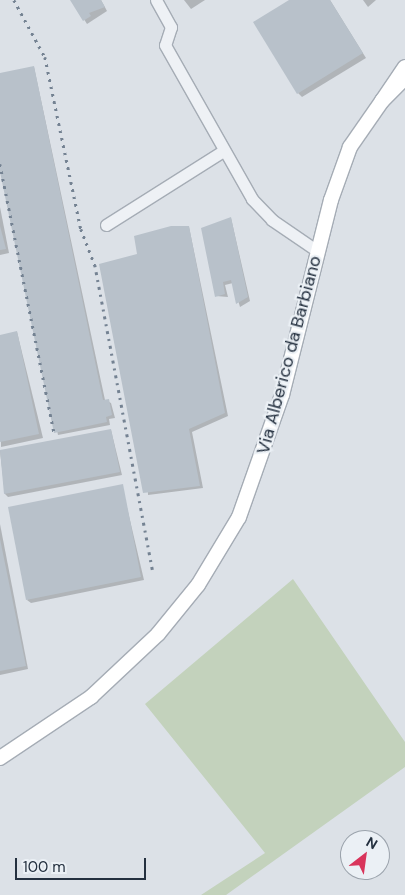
<!DOCTYPE html>
<style>
body{margin:0}
#map{position:relative;width:405px;height:895px;overflow:hidden;background:#dce1e7;font-family:"DM Sans",sans-serif}
div>[style]{position:absolute}
.green>*{inset:0;background:#c3d2bc}
.shadow>*{inset:0;background:#0003}
.building>*{inset:0;background:#b8c1ca}
.roads{filter:drop-shadow(1px 0 #a5acb5) drop-shadow(-1px 0 #a5acb5) drop-shadow(0 1px #a5acb5) drop-shadow(0 -1px #a5acb5)}
.minor>*{height:11px;margin:-5.5px;padding:0 5.5px;transform-origin:5.5px;border-radius:5.5px;background:#eef1f5}
.major>*{height:14px;margin:-7px;padding:0 7px;transform-origin:7px;border-radius:7px;background:#fff}
.rail>*{height:2.5px;margin-top:-1.25px;transform-origin:0;background:repeating-linear-gradient(90deg,#748292 0 2.5px,transparent 0 7.5px)}
span{translate:-50% -50%;white-space:nowrap;text-align:center;line-height:1.15;-webkit-text-stroke:4.5px #ebf0f5;paint-order:stroke}
.street-label{font-size:18px;color:#24303f}
.north{position:absolute;left:340px;top:830px;width:50px;height:50px;box-sizing:border-box;background:#ebf0f5;border:1px solid #9ba3ac;border-radius:50%;rotate:30deg;font-size:14px;font-weight:700;line-height:20px;text-align:center;color:#24303f}
.north::after{content:'';display:block;margin:auto;width:18px;height:22px;background:#d9345b;clip-path:polygon(50% 0,100% 100%,50% 72%,0 100%)}
.scale{position:absolute;left:15px;top:858px;width:131px;height:22px;box-sizing:border-box;border:2px solid #24303f;border-top:0;padding-left:6px;font-size:15px;line-height:18px;white-space:nowrap;color:#24303f;-webkit-text-stroke:4px #ebf0f5;paint-order:stroke}
</style>
<div id="map">
<div class="green">
<div style="clip-path:polygon(293px 579px,405px 742px,405px 767px,226px 895px,201px 895px,265px 853px,145px 704px)"></div>
</div>
<div class="shadow">
<div style="clip-path:polygon(72px 0,101px 0,107px 11px,87px 24px)"></div>
<div style="clip-path:polygon(184px 0,205px 0,191px 9px)"></div>
<div style="clip-path:polygon(291px 0,330px 0,366px 58px,302px 97px,298px 93px)"></div>
<div style="clip-path:polygon(363px 0,376px 0,368px 7px)"></div>
<div style="clip-path:polygon(34px 67px,105px 400px,111px 403px,115px 418px,109px 419px,110px 425px,58px 435px,0 164px,0 74px)"></div>
<div style="clip-path:polygon(0 207px,9px 253px,0 255px)"></div>
<div style="clip-path:polygon(231px 218px,250px 301px,240px 307px,233px 283px,225px 285px,228px 297px,216px 296px)"></div>
<div style="clip-path:polygon(189px 227px,228px 416px,192px 432px,203px 488px,148px 495px,139px 255px)"></div>
<div style="clip-path:polygon(17px 332px,43px 438px,1px 447px,0 336px)"></div>
<div style="clip-path:polygon(111px 430px,122px 475px,8px 497px,5px 494px,0 451px)"></div>
<div style="clip-path:polygon(122px 486px,144px 580px,31px 603px,27px 600px)"></div>
<div style="clip-path:polygon(0 524px,28px 669px,0 675px)"></div>
</div>
<div class="building">
<div style="clip-path:polygon(70px 0,101px 0,105px 7px,89px 13px,91px 16px,83px 21px)"></div>
<div style="clip-path:polygon(289px 0,330px 0,363px 53px,297px 94px,253px 22px)"></div>
<div style="clip-path:polygon(34px 66px,103px 400px,109px 399px,112px 415px,106px 417px,107px 422px,54px 433px,0 172px,0 73px)"></div>
<div style="clip-path:polygon(231px 217px,248px 297px,236px 304px,231px 280px,223px 282px,225px 294px,215px 297px,201px 228px)"></div>
<div style="clip-path:polygon(0 226px,6px 249px,0 250px)"></div>
<div style="clip-path:polygon(171px 226px,189px 226px,225px 413px,189px 429px,200px 486px,143px 493px,99px 264px,137px 254px,134px 236px)"></div>
<div style="clip-path:polygon(17px 331px,39px 434px,0 442px,0 335px)"></div>
<div style="clip-path:polygon(111px 429px,120px 472px,4px 494px,0 450px)"></div>
<div style="clip-path:polygon(123px 484px,141px 577px,26px 600px,8px 507px)"></div>
<div style="clip-path:polygon(0 539px,26px 666px,0 671px)"></div>
</div>
<div class="roads">
<div class="minor">
<div style="left:156px;top:0;width:31px;rotate:61deg"></div>
<div style="left:171px;top:27px;width:19px;rotate:108deg"></div>
<div style="left:165px;top:45px;width:177px;rotate:60.5deg"></div>
<div style="left:252px;top:199px;width:29px;rotate:46deg"></div>
<div style="left:272px;top:220px;width:53px;rotate:34.3deg"></div>
<div style="left:106px;top:225px;width:138px;rotate:-32.3deg"></div>
</div>
<div class="major">
<div style="left:405px;top:67px;width:41px;rotate:124.1deg"></div>
<div style="left:382px;top:101px;width:33px;rotate:-45deg"></div>
<div style="left:0;top:758px;width:110px;rotate:-33.8deg"></div>
<div style="left:91px;top:697px;width:92px;rotate:-43.2deg"></div>
<div style="left:158px;top:634px;width:63px;rotate:-50.8deg"></div>
<div style="left:198px;top:585px;width:79px;rotate:-58.9deg"></div>
<div style="left:239px;top:517px;width:129px;rotate:-70.6deg"></div>
<div style="left:282px;top:395px;width:201px;rotate:-75.9deg"></div>
<div style="left:331px;top:200px;width:56px;rotate:-70.3deg"></div>
<div style="left:350px;top:147px;width:56px;rotate:-55.2deg"></div>
</div>
</div>
<div class="rail">
<div style="left:14px;top:0;width:65px;rotate:61.5deg"></div>
<div style="left:45px;top:57px;width:176px;rotate:78.2deg"></div>
<div style="left:81px;top:229px;width:39px;rotate:69deg"></div>
<div style="left:95px;top:265px;width:313px;rotate:79.3deg"></div>
<div style="left:0;top:164px;width:274px;rotate:78.6deg"></div>
</div>
<div class="street-label">
<span style="left:289px;top:355px;rotate:-75deg">Via Alberico da Barbiano</span>
</div>
<div class="north">N</div>
<div class="scale">100 m</div>
</div>
